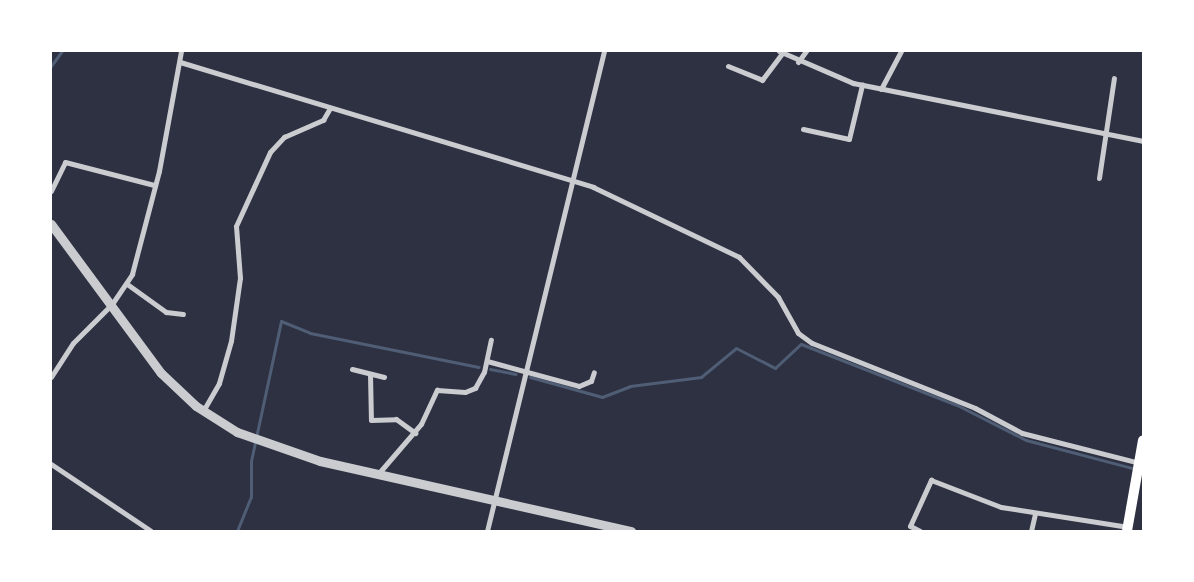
<!DOCTYPE html>
<style>
body{margin:0}
#map{position:relative;width:1194px;height:582px;overflow:hidden;background:#2d3142;font-family:Helvetica,sans-serif}
div>[style]{position:absolute}
.stream>*{height:3px;margin:-1.5px;padding:0 1.5px;transform-origin:1.5px;border-radius:1.5px;background:#4f5d75}
.minor>*{height:5px;margin:-2.5px;padding:0 2.5px;transform-origin:2.5px;border-radius:2.5px;background:#caccd0}
.tertiary>*{height:9px;margin:-4.5px;padding:0 4.5px;transform-origin:4.5px;border-radius:4.5px;background:#caccd0}
.primary>*{height:10px;margin:-5px;padding:0 5px;transform-origin:5px;border-radius:5px;background:#fff}
span{translate:-50% -50%;white-space:nowrap;text-align:center;line-height:1.15;-webkit-text-stroke:4px #fff;paint-order:stroke}
.frame{position:absolute;inset:0;border:52px solid #fff;pointer-events:none}
</style>
<div id="map">
<div class="stream">
<div style="left:51px;top:66px;width:19px;rotate:-54deg"></div>
<div style="left:490px;top:369px;width:26px;rotate:11deg"></div>
<div style="left:530px;top:377px;width:75px;rotate:15.5deg"></div>
<div style="left:602px;top:397px;width:30px;rotate:-21deg"></div>
<div style="left:630px;top:386px;width:72px;rotate:-7.2deg"></div>
<div style="left:701px;top:377px;width:45px;rotate:-39.6deg"></div>
<div style="left:736px;top:348px;width:44px;rotate:27.1deg"></div>
<div style="left:775px;top:368px;width:35px;rotate:-43deg"></div>
<div style="left:801px;top:344px;width:168px;rotate:21.4deg"></div>
<div style="left:957px;top:405px;width:77px;rotate:26.9deg"></div>
<div style="left:1026px;top:440px;width:121px;rotate:14.8deg"></div>
<div style="left:237px;top:531px;width:37px;rotate:-68deg"></div>
<div style="left:251px;top:497px;width:36px;rotate:-90deg"></div>
<div style="left:251px;top:461px;width:143px;rotate:-77.9deg"></div>
<div style="left:281px;top:321px;width:31px;rotate:22deg"></div>
<div style="left:310px;top:333px;width:172px;rotate:11.4deg"></div>
</div>
<div class="minor">
<div style="left:779px;top:51px;width:81px;rotate:23.4deg"></div>
<div style="left:853px;top:83px;width:296px;rotate:11.3deg"></div>
<div style="left:180px;top:62px;width:432px;rotate:16.8deg"></div>
<div style="left:593px;top:187px;width:162px;rotate:25.6deg"></div>
<div style="left:739px;top:257px;width:56px;rotate:45.7deg"></div>
<div style="left:778px;top:297px;width:41px;rotate:60.9deg"></div>
<div style="left:798px;top:333px;width:17px;rotate:36deg"></div>
<div style="left:812px;top:343px;width:175px;rotate:21.7deg"></div>
<div style="left:975px;top:408px;width:53px;rotate:28deg"></div>
<div style="left:1022px;top:433px;width:122px;rotate:14.3deg"></div>
<div style="left:798px;top:62px;width:14px;rotate:-54deg"></div>
<div style="left:728px;top:66px;width:37px;rotate:22deg"></div>
<div style="left:762px;top:80px;width:34px;rotate:-53deg"></div>
<div style="left:881px;top:89px;width:43px;rotate:-62.2deg"></div>
<div style="left:803px;top:129px;width:47px;rotate:12.3deg"></div>
<div style="left:849px;top:139px;width:56px;rotate:-76.5deg"></div>
<div style="left:1099px;top:178px;width:101px;rotate:-81.5deg"></div>
<div style="left:51px;top:191px;width:32px;rotate:-64deg"></div>
<div style="left:65px;top:162px;width:92px;rotate:14.5deg"></div>
<div style="left:127px;top:284px;width:48px;rotate:35.7deg"></div>
<div style="left:166px;top:312px;width:17px;rotate:7deg"></div>
<div style="left:487px;top:361px;width:95px;rotate:15.2deg"></div>
<div style="left:579px;top:386px;width:13px;rotate:-23deg"></div>
<div style="left:591px;top:381px;width:9px;rotate:-72deg"></div>
<div style="left:352px;top:369px;width:33px;rotate:14deg"></div>
<div style="left:370px;top:374px;width:46px;rotate:88.8deg"></div>
<div style="left:371px;top:420px;width:25px;rotate:-2deg"></div>
<div style="left:396px;top:419px;width:24px;rotate:36deg"></div>
<div style="left:51px;top:377px;width:40px;rotate:-57.1deg"></div>
<div style="left:73px;top:343px;width:55px;rotate:-45deg"></div>
<div style="left:112px;top:304px;width:36px;rotate:-56deg"></div>
<div style="left:132px;top:274px;width:106px;rotate:-75.3deg"></div>
<div style="left:159px;top:171px;width:122px;rotate:-79.6deg"></div>
<div style="left:203px;top:411px;width:32px;rotate:-60deg"></div>
<div style="left:219px;top:383px;width:44px;rotate:-74.1deg"></div>
<div style="left:231px;top:341px;width:64px;rotate:-81.9deg"></div>
<div style="left:240px;top:278px;width:52px;rotate:-94.4deg"></div>
<div style="left:236px;top:226px;width:81px;rotate:-65.3deg"></div>
<div style="left:270px;top:152px;width:21px;rotate:-47deg"></div>
<div style="left:284px;top:137px;width:43px;rotate:-23.6deg"></div>
<div style="left:323px;top:120px;width:14px;rotate:-60deg"></div>
<div style="left:51px;top:464px;width:120px;rotate:33.8deg"></div>
<div style="left:378px;top:474px;width:66px;rotate:-49.3deg"></div>
<div style="left:421px;top:424px;width:38px;rotate:-65deg"></div>
<div style="left:437px;top:390px;width:28px;rotate:4deg"></div>
<div style="left:465px;top:392px;width:11px;rotate:-22deg"></div>
<div style="left:475px;top:388px;width:18px;rotate:-61deg"></div>
<div style="left:484px;top:372px;width:33px;rotate:-78deg"></div>
<div style="left:487px;top:531px;width:494px;rotate:-76.3deg"></div>
<div style="left:920px;top:531px;width:11px;rotate:-153deg"></div>
<div style="left:910px;top:526px;width:51px;rotate:-65.5deg"></div>
<div style="left:931px;top:480px;width:75px;rotate:21.1deg"></div>
<div style="left:1001px;top:507px;width:129px;rotate:8.9deg"></div>
<div style="left:1031px;top:531px;width:18px;rotate:-77deg"></div>
</div>
<div class="tertiary">
<div style="left:51px;top:224px;width:185px;rotate:53.6deg"></div>
<div style="left:161px;top:373px;width:48px;rotate:43.3deg"></div>
<div style="left:196px;top:406px;width:49px;rotate:32.4deg"></div>
<div style="left:237px;top:432px;width:88px;rotate:19.3deg"></div>
<div style="left:320px;top:461px;width:319px;rotate:12.7deg"></div>
</div>
<div class="primary">
<div style="left:1127px;top:531px;width:92px;rotate:-80deg"></div>
</div>
<div class="frame"></div>
</div>
